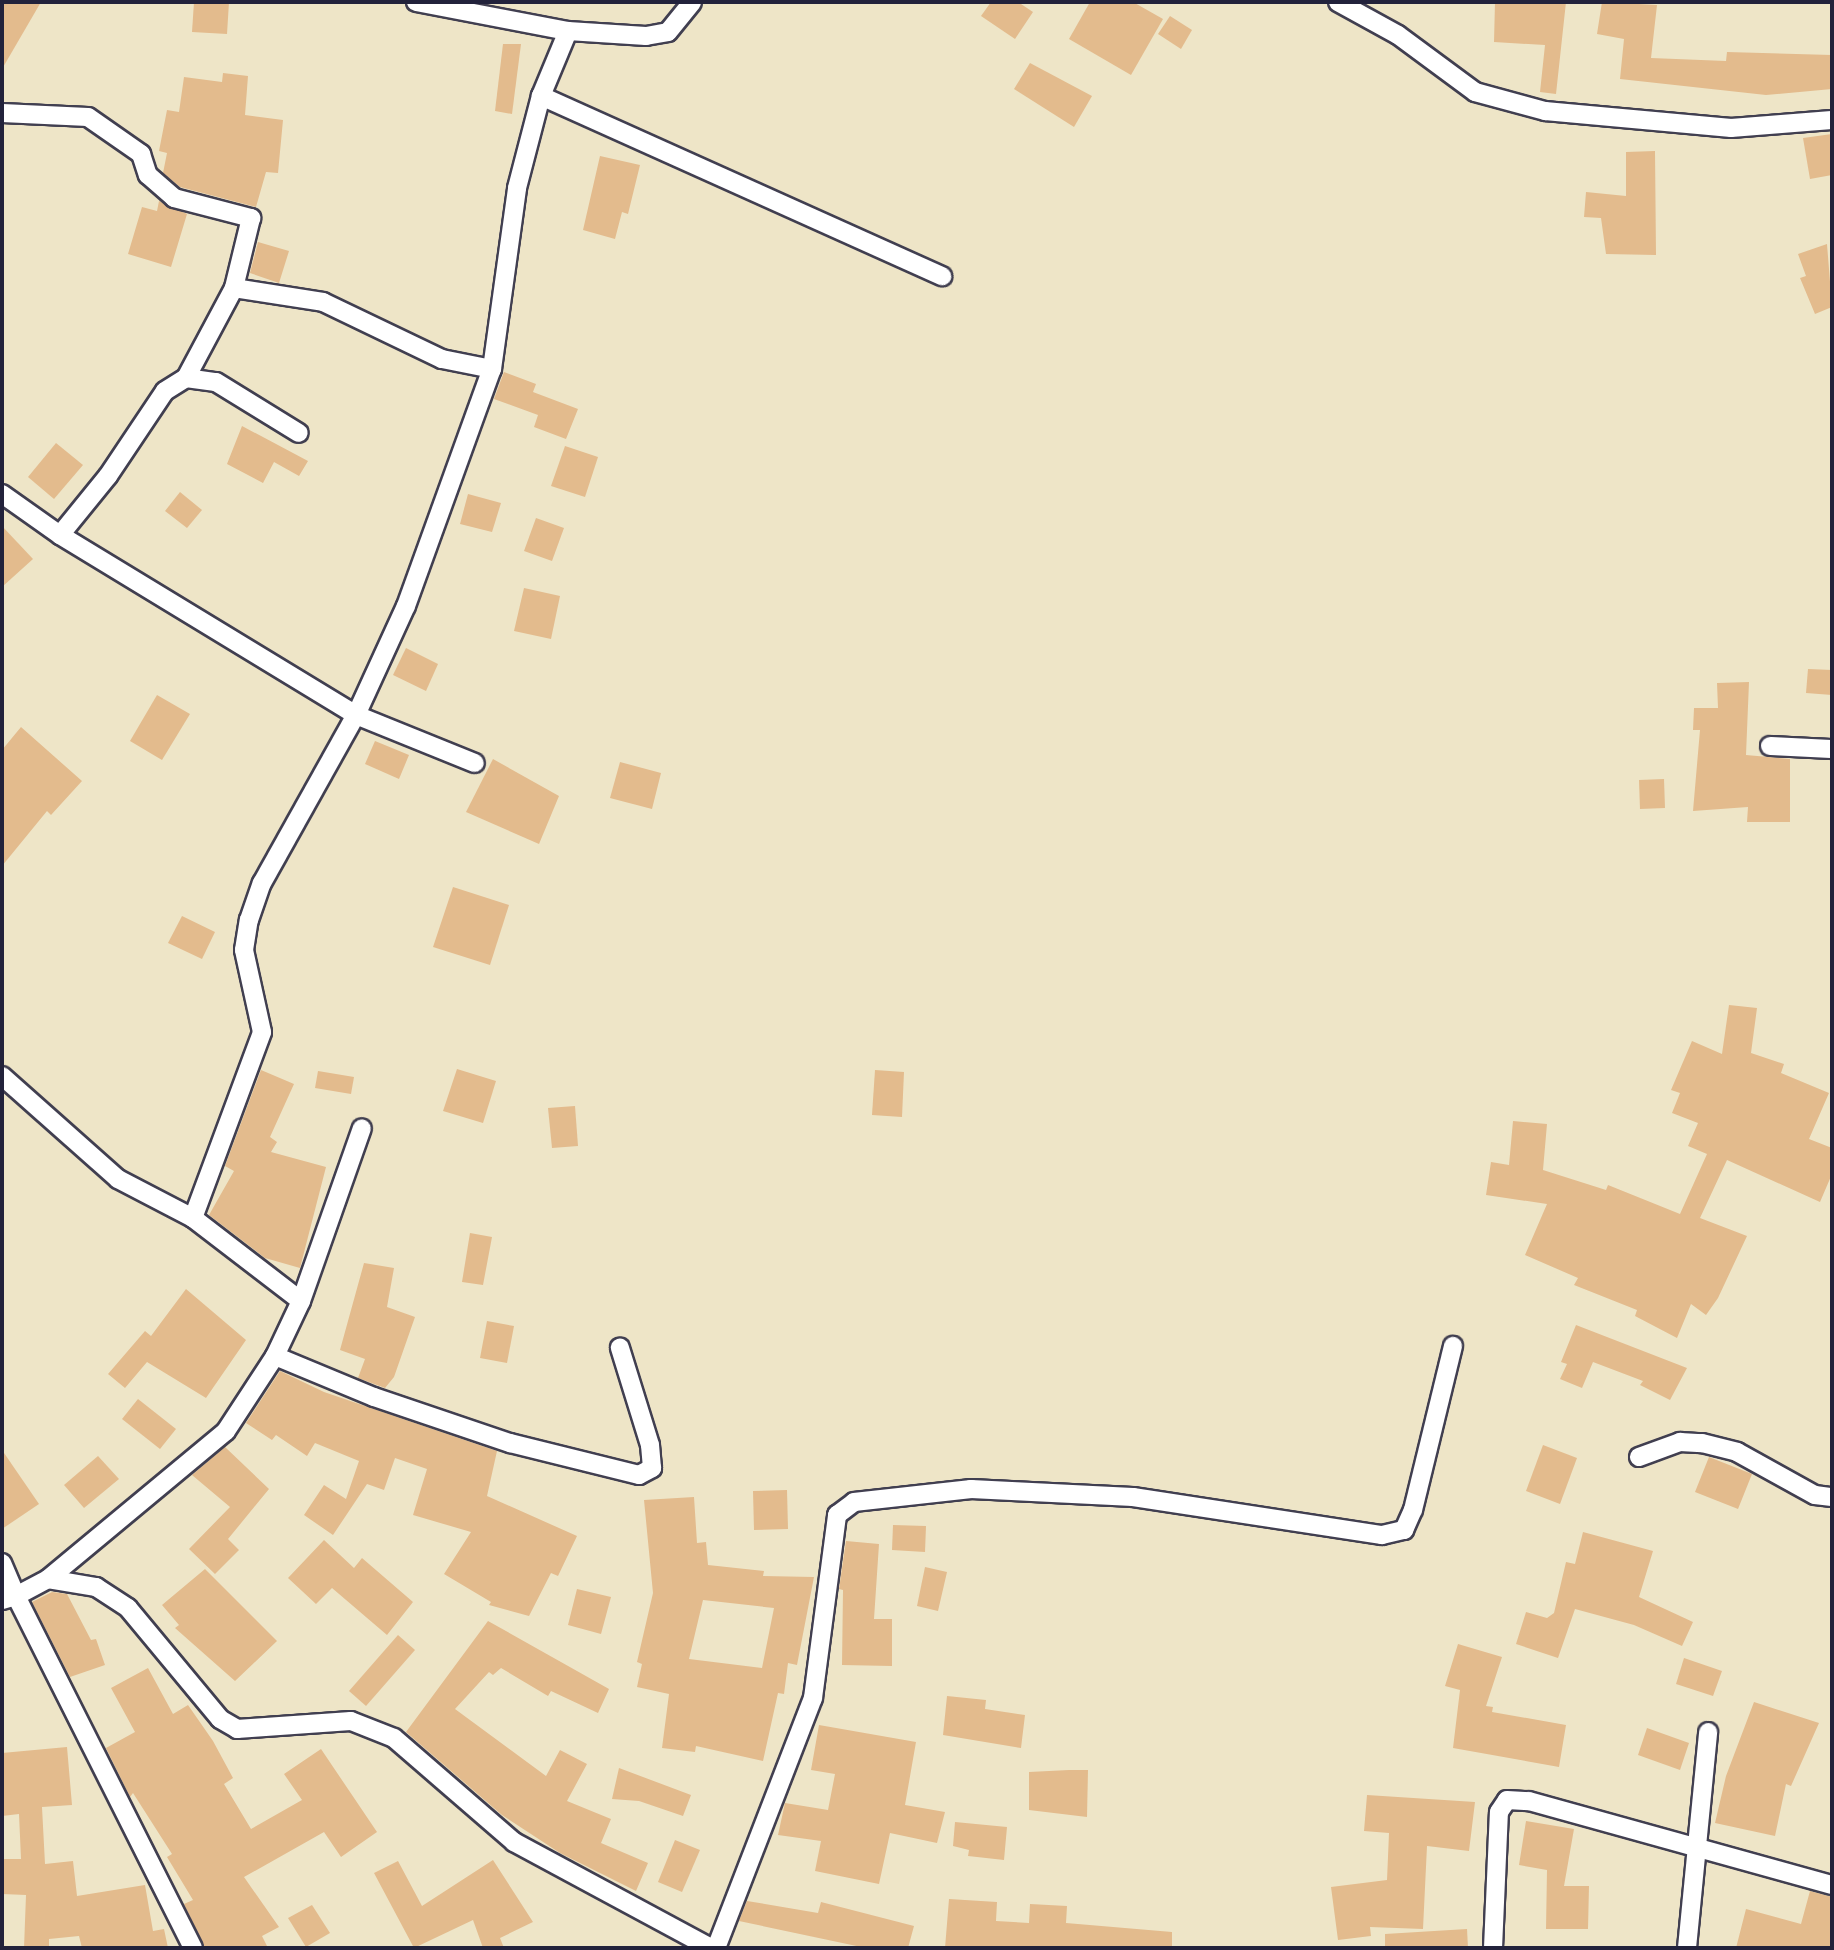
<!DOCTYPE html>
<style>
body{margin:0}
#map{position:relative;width:1834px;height:1950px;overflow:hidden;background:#eee5c7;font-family:"IM FELL Double Pica",serif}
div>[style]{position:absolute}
.building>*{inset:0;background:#e3bb8d}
.roads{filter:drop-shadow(2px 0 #413f50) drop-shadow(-2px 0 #413f50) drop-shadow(0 2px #413f50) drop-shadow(0 -2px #413f50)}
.minor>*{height:18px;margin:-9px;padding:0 9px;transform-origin:9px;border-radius:9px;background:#fff}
span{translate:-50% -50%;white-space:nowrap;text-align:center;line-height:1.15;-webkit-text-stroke:8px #fdfcf7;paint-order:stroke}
.frame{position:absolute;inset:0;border:4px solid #22223b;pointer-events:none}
</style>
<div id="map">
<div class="building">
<div style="clip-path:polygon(2px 2px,41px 2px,2px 69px)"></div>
<div style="clip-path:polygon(194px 2px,229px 2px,227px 34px,192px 32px)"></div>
<div style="clip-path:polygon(991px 2px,1018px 2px,1033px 12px,1015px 39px,981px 16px)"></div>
<div style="clip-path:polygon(1090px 2px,1133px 2px,1163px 19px,1131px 75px,1069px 39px)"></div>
<div style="clip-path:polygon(1495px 2px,1566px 2px,1556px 94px,1540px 92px,1545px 45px,1494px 42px)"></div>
<div style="clip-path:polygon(1602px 2px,1657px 5px,1651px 58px,1726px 61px,1727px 52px,1832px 55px,1832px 89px,1766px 95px,1620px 79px,1624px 39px,1597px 34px)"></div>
<div style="clip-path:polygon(1170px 16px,1192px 30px,1181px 49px,1158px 34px)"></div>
<div style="clip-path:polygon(503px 44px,521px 44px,512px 114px,495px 111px)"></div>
<div style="clip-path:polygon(1030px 63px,1092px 96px,1074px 127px,1014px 89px)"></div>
<div style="clip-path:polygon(223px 73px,248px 76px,245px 115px,283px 120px,278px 173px,266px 172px,256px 207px,180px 187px,163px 173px,167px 153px,159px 151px,167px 110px,179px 112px,184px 77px,222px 82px)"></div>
<div style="clip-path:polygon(1832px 134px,1832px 175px,1810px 179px,1803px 138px)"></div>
<div style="clip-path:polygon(1655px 151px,1656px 255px,1606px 254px,1601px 218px,1584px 217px,1586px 192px,1626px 196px,1626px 152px)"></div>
<div style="clip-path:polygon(600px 156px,640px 165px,628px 214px,622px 212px,615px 239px,583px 230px)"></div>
<div style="clip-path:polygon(159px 201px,187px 214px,171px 267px,128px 254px,142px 207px,157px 211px)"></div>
<div style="clip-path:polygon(258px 242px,289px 251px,279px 283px,250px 273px)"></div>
<div style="clip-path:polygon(1827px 244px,1832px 307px,1815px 314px,1800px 278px,1806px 276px,1798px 254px)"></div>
<div style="clip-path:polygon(504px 372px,536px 384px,533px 392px,578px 409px,566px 439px,534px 427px,538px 415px,494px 399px)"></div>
<div style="clip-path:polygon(242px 426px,308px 461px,299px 476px,274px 462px,263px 483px,227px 464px)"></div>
<div style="clip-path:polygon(56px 443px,83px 465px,54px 499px,28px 477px)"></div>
<div style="clip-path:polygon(565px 446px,598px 457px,585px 497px,551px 486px)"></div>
<div style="clip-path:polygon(180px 492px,202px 510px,187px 528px,165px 511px)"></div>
<div style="clip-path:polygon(468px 494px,501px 503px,492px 532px,460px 524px)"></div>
<div style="clip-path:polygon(536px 518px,564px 528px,552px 561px,524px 551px)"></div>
<div style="clip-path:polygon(2px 526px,33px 559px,2px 587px)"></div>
<div style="clip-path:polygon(524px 588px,560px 596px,551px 639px,514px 631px)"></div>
<div style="clip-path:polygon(406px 648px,438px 664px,426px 691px,393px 675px)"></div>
<div style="clip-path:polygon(1808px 669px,1832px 670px,1832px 695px,1806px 693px)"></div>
<div style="clip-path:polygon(1749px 682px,1746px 755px,1790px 759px,1790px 822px,1747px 822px,1748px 807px,1693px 811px,1700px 730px,1693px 730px,1694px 708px,1718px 708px,1717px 683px)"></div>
<div style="clip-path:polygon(157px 695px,190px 714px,162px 760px,130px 741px)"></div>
<div style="clip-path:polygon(21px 727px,82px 781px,51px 815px,47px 811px,2px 866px,2px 750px)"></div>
<div style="clip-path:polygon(375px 741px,409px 755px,399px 779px,365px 764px)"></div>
<div style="clip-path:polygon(493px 759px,559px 796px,539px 844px,466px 812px)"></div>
<div style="clip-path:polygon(620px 762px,661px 773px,652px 809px,610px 798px)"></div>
<div style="clip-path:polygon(1664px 779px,1665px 808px,1640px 809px,1639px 780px)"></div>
<div style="clip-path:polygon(453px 887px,509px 905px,490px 965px,433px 947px)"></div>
<div style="clip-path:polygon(182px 916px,215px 932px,202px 959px,168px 943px)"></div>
<div style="clip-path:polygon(1729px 1005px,1757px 1008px,1751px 1053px,1784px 1064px,1781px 1073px,1829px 1093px,1809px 1139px,1832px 1148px,1832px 1174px,1820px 1202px,1727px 1160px,1700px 1218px,1747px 1236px,1718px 1298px,1706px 1315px,1691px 1304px,1677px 1338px,1635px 1316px,1637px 1310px,1574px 1285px,1578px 1278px,1525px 1255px,1547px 1204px,1486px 1195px,1491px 1162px,1509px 1165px,1513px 1121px,1547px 1124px,1543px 1170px,1606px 1190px,1608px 1185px,1680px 1214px,1707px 1154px,1688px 1146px,1698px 1123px,1672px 1113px,1680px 1093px,1671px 1090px,1692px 1041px,1722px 1054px)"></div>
<div style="clip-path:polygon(457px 1069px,496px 1081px,483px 1123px,443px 1111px)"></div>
<div style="clip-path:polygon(261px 1070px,294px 1084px,270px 1137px,277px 1142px,271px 1152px,326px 1167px,300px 1268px,265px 1258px,209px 1215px,234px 1171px,225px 1166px)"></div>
<div style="clip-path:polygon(875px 1070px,904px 1072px,902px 1117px,872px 1115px)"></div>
<div style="clip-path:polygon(318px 1071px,354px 1077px,351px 1094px,315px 1088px)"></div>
<div style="clip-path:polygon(575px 1106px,578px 1146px,552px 1148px,548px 1108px)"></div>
<div style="clip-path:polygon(470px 1233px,492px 1237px,483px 1285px,462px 1282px)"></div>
<div style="clip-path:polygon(364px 1263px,394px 1268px,387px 1307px,415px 1317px,394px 1377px,385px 1388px,358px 1378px,365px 1359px,340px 1350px)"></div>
<div style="clip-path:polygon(186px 1289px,246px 1340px,206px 1398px,147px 1362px,125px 1388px,108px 1374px,145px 1331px,151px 1336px)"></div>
<div style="clip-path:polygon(487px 1321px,514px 1326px,507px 1363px,480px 1358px)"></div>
<div style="clip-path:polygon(1576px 1325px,1687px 1368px,1670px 1400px,1640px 1385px,1643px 1381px,1593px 1362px,1582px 1388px,1560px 1379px,1567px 1364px,1561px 1362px)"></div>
<div style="clip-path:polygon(280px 1371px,324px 1392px,497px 1451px,487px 1496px,577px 1536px,558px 1576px,551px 1573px,529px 1616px,489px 1605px,491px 1602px,444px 1574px,471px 1532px,413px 1515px,427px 1469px,395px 1458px,384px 1490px,367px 1484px,333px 1535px,304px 1515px,324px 1485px,346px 1499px,359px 1461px,315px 1443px,307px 1456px,276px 1435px,272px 1440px,246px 1423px)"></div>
<div style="clip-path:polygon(138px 1399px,176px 1429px,160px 1449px,122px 1419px)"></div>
<div style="clip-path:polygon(1543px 1445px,1577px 1458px,1560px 1504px,1526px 1491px)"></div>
<div style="clip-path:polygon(225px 1447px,269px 1489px,228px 1539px,239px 1550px,215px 1574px,189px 1549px,230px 1507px,192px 1475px)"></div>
<div style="clip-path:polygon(2px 1450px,39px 1504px,2px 1529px)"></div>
<div style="clip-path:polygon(98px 1456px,119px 1479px,84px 1508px,64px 1485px)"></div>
<div style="clip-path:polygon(1709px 1457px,1752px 1474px,1738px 1509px,1695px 1492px)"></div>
<div style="clip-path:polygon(787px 1490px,788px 1529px,754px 1530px,753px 1491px)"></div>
<div style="clip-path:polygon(evenodd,694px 1497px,697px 1543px,706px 1542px,708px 1565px,764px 1571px,763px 1576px,814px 1577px,797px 1665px,788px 1663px,784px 1694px,778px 1693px,763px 1761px,696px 1746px,695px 1752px,662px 1748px,669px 1694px,637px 1687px,642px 1664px,637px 1662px,653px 1593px,644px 1500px,694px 1497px,703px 1600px,774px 1608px,762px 1668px,689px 1659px,703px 1600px)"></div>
<div style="clip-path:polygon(893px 1525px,926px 1526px,925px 1552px,892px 1550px)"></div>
<div style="clip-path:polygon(1583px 1532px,1653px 1551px,1639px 1597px,1693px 1622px,1682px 1646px,1634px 1625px,1575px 1609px,1558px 1658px,1516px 1644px,1526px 1612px,1547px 1618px,1554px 1613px,1566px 1562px,1575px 1564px)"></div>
<div style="clip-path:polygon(324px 1540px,354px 1568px,362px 1558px,413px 1602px,387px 1635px,332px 1588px,316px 1604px,288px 1578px)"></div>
<div style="clip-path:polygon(846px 1541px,879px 1544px,874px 1619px,892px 1619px,892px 1666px,842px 1665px,843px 1590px,839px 1589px)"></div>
<div style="clip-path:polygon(925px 1567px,947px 1572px,938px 1611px,917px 1606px)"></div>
<div style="clip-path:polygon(205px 1569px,277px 1641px,235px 1681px,175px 1628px,179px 1625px,162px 1605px)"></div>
<div style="clip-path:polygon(577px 1589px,611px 1597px,601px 1634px,568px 1625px)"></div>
<div style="clip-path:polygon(52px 1592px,67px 1594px,91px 1640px,96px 1639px,105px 1665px,70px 1677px,32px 1602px)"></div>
<div style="clip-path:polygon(488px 1621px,609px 1689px,598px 1713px,551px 1691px,548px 1696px,501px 1668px,493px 1675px,489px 1672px,455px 1709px,546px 1776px,560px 1750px,587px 1764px,567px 1801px,611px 1819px,601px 1843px,648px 1863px,636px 1891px,560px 1853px,502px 1815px,406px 1732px)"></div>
<div style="clip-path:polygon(398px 1635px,415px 1650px,366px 1706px,349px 1691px)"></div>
<div style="clip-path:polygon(1458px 1644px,1502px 1657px,1486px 1706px,1493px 1707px,1492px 1712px,1566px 1725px,1559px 1767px,1453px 1748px,1460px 1690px,1445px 1686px)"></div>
<div style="clip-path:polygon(1684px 1658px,1722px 1671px,1713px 1696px,1676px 1684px)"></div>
<div style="clip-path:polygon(148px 1668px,173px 1714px,188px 1705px,213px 1741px,233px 1778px,224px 1784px,251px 1829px,302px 1800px,284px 1774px,321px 1749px,377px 1832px,341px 1857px,324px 1832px,244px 1877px,279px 1927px,262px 1936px,268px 1948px,205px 1948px,184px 1904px,193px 1900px,167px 1857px,172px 1854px,133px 1793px,130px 1797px,106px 1748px,135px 1732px,111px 1688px)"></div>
<div style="clip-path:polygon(947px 1696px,986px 1700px,985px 1709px,1025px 1715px,1021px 1748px,943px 1735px)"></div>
<div style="clip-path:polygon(1754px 1702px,1819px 1723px,1791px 1786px,1786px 1784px,1775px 1836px,1715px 1823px,1726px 1776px)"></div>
<div style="clip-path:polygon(819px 1725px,916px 1742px,905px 1805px,945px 1812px,937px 1843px,890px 1833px,879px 1884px,815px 1871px,821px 1841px,778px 1835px,785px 1803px,828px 1810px,835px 1774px,811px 1770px)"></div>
<div style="clip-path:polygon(1647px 1728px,1689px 1743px,1680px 1770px,1638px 1755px)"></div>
<div style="clip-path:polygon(67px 1747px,72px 1805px,42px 1807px,45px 1864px,73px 1861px,77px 1896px,145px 1885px,153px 1931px,164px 1929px,168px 1948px,82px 1948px,79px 1936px,49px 1939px,49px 1948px,24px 1948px,26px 1895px,2px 1894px,2px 1859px,21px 1859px,19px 1814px,2px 1816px,2px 1753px)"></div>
<div style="clip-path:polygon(619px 1768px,691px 1795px,683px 1816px,639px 1801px,612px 1799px)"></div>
<div style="clip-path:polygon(1069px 1770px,1088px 1770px,1087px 1817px,1029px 1810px,1029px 1772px)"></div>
<div style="clip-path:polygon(1367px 1795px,1475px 1802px,1469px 1851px,1427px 1846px,1423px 1929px,1370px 1927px,1371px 1936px,1338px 1940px,1331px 1887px,1387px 1880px,1389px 1833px,1364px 1831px)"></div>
<div style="clip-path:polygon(1526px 1821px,1574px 1829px,1564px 1886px,1589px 1886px,1588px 1929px,1546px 1929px,1547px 1870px,1519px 1865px)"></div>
<div style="clip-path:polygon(955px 1822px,1007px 1827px,1004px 1860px,968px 1856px,969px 1850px,953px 1846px)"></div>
<div style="clip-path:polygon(675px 1840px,700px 1850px,682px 1892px,658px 1882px)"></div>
<div style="clip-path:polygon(493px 1860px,533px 1922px,500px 1938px,504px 1948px,483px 1948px,473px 1920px,414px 1948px,374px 1873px,398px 1861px,422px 1906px)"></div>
<div style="clip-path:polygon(1810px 1891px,1832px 1897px,1832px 1948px,1736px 1948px,1746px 1909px,1801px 1924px)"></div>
<div style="clip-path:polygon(949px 1899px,997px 1902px,996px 1921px,1029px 1923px,1030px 1904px,1067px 1906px,1066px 1923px,1172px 1932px,1172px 1948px,945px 1948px)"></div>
<div style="clip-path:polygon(747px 1901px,818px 1913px,821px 1902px,914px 1926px,908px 1948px,866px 1948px,739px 1921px)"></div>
<div style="clip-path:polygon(312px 1905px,330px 1933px,306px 1947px,288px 1918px)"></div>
<div style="clip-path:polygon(1467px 1929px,1468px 1948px,1385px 1948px,1385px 1934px)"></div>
</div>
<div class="roads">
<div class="minor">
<div style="left:416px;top:2px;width:155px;rotate:10.8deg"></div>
<div style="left:568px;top:31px;width:78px;rotate:3.7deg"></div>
<div style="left:646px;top:36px;width:22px;rotate:-10deg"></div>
<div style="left:668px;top:32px;width:38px;rotate:-51deg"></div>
<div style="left:1338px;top:2px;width:68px;rotate:28.8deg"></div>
<div style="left:1398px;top:35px;width:96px;rotate:36.5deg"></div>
<div style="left:1475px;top:92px;width:73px;rotate:15.2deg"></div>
<div style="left:1545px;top:111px;width:187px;rotate:5.2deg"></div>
<div style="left:1731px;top:128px;width:101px;rotate:-4.5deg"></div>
<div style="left:541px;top:96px;width:440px;rotate:24.2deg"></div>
<div style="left:2px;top:113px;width:86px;rotate:2.7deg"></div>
<div style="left:88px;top:117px;width:65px;rotate:34.9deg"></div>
<div style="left:141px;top:154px;width:22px;rotate:72deg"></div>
<div style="left:148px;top:175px;width:35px;rotate:41deg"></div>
<div style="left:174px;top:198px;width:80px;rotate:14.6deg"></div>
<div style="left:251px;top:218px;width:72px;rotate:103.7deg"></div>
<div style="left:234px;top:288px;width:102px;rotate:118.1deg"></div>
<div style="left:234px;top:288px;width:90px;rotate:8.9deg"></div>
<div style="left:323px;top:302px;width:132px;rotate:25.6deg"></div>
<div style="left:442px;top:359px;width:51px;rotate:11.3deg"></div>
<div style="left:2px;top:494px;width:71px;rotate:35.3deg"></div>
<div style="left:60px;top:535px;width:76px;rotate:-50.9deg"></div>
<div style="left:108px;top:476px;width:102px;rotate:-56.2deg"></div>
<div style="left:165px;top:391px;width:25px;rotate:-32deg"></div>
<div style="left:186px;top:378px;width:30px;rotate:8deg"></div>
<div style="left:216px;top:382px;width:97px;rotate:31.6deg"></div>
<div style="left:60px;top:535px;width:346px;rotate:31.3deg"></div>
<div style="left:356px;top:715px;width:120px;rotate:-65.4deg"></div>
<div style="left:406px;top:606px;width:252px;rotate:-70.1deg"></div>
<div style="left:492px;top:369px;width:183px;rotate:-82.1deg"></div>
<div style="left:517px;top:188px;width:95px;rotate:-75.4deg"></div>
<div style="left:541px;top:96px;width:70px;rotate:-67.4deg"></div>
<div style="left:1770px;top:746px;width:62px;rotate:2.8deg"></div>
<div style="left:2px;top:1076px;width:155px;rotate:41.6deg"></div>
<div style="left:118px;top:1179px;width:85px;rotate:27.5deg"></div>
<div style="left:193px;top:1218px;width:136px;rotate:37.5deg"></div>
<div style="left:193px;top:1218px;width:198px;rotate:-69.6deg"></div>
<div style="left:262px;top:1032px;width:84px;rotate:-102.4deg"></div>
<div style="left:244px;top:950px;width:30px;rotate:-81deg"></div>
<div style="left:249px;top:920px;width:39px;rotate:-71deg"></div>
<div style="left:262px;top:883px;width:193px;rotate:-60.8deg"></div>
<div style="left:356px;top:715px;width:128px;rotate:22deg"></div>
<div style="left:275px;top:1356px;width:107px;rotate:22.5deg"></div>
<div style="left:374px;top:1397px;width:144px;rotate:18.7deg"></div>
<div style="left:510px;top:1443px;width:133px;rotate:13.9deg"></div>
<div style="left:639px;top:1475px;width:15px;rotate:-28deg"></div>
<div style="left:652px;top:1468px;width:23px;rotate:-95deg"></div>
<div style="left:650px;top:1445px;width:102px;rotate:-107.2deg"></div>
<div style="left:1639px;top:1457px;width:44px;rotate:-20.1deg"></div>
<div style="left:1680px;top:1442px;width:22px;rotate:3deg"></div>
<div style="left:1702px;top:1443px;width:36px;rotate:14deg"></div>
<div style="left:1737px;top:1452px;width:89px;rotate:28.9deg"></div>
<div style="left:1815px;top:1495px;width:17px;rotate:7deg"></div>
<div style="left:2px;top:1563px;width:36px;rotate:67deg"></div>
<div style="left:16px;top:1596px;width:36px;rotate:-28deg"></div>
<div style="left:48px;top:1579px;width:49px;rotate:9.5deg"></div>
<div style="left:96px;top:1587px;width:38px;rotate:33deg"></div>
<div style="left:128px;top:1608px;width:144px;rotate:50.3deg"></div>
<div style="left:220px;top:1719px;width:20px;rotate:30deg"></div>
<div style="left:237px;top:1729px;width:114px;rotate:-4deg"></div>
<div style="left:351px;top:1721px;width:46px;rotate:21.6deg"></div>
<div style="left:394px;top:1738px;width:159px;rotate:40.9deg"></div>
<div style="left:514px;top:1842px;width:224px;rotate:28.3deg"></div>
<div style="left:48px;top:1579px;width:231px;rotate:-39.7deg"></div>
<div style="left:226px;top:1431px;width:90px;rotate:-56.8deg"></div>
<div style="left:275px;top:1356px;width:61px;rotate:-64.7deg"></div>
<div style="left:301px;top:1301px;width:183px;rotate:-70.6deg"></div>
<div style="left:2px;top:1600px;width:15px;rotate:-16deg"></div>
<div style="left:16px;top:1596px;width:394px;rotate:63.3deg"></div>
<div style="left:716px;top:1948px;width:268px;rotate:-68.8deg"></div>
<div style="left:813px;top:1698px;width:185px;rotate:-82.5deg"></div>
<div style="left:837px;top:1515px;width:21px;rotate:-37deg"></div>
<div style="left:854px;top:1502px;width:118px;rotate:-6.3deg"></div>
<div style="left:971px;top:1489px;width:162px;rotate:2.8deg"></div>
<div style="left:1133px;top:1497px;width:252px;rotate:8.7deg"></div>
<div style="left:1382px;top:1535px;width:23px;rotate:-13deg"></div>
<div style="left:1404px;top:1530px;width:22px;rotate:-66deg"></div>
<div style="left:1413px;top:1510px;width:169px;rotate:-76.3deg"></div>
<div style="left:1493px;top:1948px;width:136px;rotate:-87.5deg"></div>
<div style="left:1499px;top:1812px;width:14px;rotate:-56deg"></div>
<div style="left:1507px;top:1800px;width:22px;rotate:3deg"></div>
<div style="left:1529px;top:1801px;width:314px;rotate:15.5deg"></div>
<div style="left:1687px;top:1948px;width:217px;rotate:-84.4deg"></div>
</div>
</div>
<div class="frame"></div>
</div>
